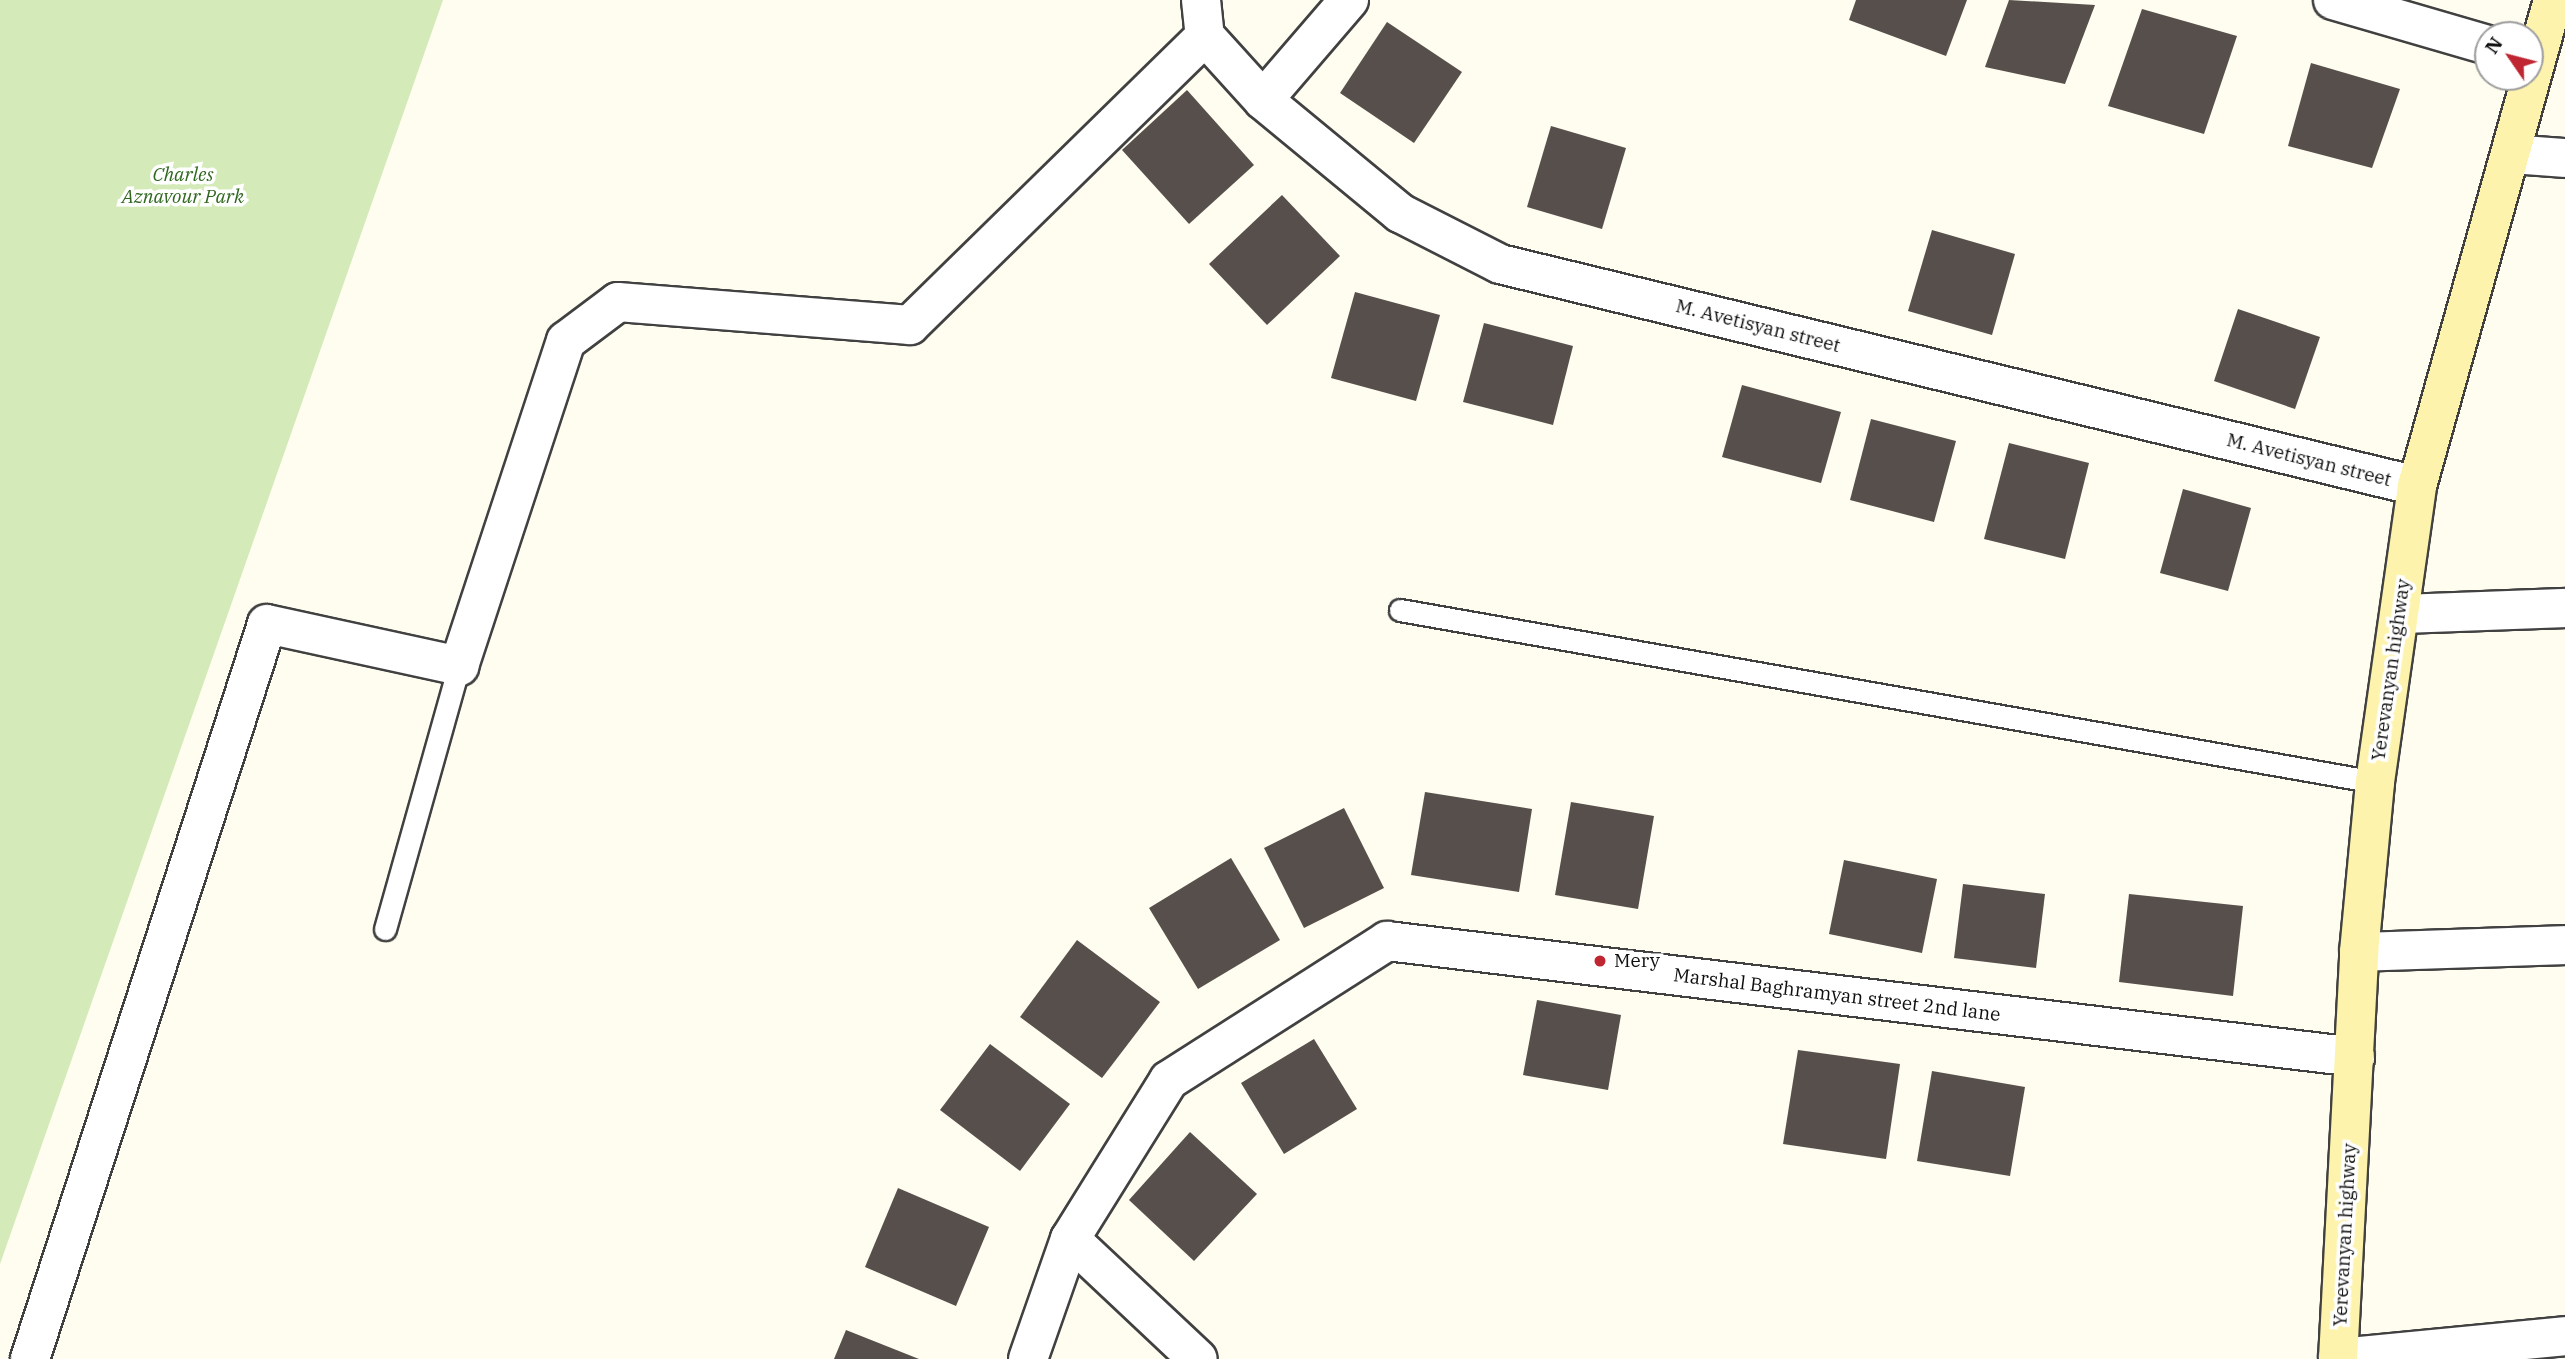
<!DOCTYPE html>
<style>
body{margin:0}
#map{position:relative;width:2565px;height:1359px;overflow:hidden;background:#fffcf0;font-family:"IBM Plex Serif",serif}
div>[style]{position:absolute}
.green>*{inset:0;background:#d4eab9}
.building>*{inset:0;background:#574f4b}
.roads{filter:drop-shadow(2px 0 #414141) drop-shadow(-2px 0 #414141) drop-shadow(0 2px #414141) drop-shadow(0 -2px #414141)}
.lane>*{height:21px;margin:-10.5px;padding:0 10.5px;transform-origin:10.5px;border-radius:10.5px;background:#fff}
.street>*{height:38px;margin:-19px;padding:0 19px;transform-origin:19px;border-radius:19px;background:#fff}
.secondary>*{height:38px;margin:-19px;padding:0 19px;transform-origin:19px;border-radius:19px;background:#fef3ac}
.dots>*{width:19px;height:19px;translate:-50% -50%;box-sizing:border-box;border:4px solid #fff;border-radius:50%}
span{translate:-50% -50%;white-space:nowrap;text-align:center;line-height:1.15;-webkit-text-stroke:7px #fff;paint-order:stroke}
.park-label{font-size:19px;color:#2f671e;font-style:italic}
.street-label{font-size:19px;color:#0e0e0e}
.poi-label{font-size:19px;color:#0e0e0e}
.left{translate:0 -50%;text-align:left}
.north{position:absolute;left:2474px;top:21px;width:70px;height:70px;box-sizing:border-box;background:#fff;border:2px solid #9f9f9f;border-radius:50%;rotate:305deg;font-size:19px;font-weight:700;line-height:28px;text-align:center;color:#0e0e0e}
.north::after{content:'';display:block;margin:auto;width:24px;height:32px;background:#bf2631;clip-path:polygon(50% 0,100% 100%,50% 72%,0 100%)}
</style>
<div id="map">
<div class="green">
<div style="clip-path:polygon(0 0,443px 0,0 1264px)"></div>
</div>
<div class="building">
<div style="clip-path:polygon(1856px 0,1967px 0,1946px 56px,1849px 20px)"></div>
<div style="clip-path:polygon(2009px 0,2095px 5px,2065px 84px,1985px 67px)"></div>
<div style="clip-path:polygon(2142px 9px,2237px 36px,2204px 134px,2108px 106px)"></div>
<div style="clip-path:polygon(1387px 22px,1462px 72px,1414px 143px,1340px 93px)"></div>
<div style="clip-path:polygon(2311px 63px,2400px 89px,2372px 168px,2288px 146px)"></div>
<div style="clip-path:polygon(1187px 90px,1254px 165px,1189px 224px,1122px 150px)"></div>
<div style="clip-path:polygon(1551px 126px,1626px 148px,1602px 229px,1527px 207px)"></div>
<div style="clip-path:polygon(1282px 195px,1340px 256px,1267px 325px,1209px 264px)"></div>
<div style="clip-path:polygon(1932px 230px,2015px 254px,1992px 335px,1908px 311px)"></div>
<div style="clip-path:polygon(1355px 292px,1440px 315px,1416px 401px,1331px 378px)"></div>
<div style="clip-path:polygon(2238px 309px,2320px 337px,2295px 409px,2214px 381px)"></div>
<div style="clip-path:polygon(1484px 323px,1573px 346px,1553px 425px,1463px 402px)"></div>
<div style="clip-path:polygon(1742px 385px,1841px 412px,1821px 483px,1722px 457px)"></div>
<div style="clip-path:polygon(1871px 419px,1956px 441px,1934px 522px,1850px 500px)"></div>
<div style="clip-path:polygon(2009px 443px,2089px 463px,2065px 559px,1984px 539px)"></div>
<div style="clip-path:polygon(2183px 489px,2251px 508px,2228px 591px,2160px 573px)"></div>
<div style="clip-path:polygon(1425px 792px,1532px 809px,1519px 892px,1411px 875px)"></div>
<div style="clip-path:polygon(1571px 802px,1654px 816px,1638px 909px,1555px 895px)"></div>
<div style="clip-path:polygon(1344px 808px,1384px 888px,1304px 928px,1264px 848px)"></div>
<div style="clip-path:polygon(1231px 858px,1280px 940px,1198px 989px,1149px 908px)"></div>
<div style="clip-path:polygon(1844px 860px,1937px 879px,1922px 953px,1829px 934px)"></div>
<div style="clip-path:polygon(1963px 884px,2045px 894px,2036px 968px,1954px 958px)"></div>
<div style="clip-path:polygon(2129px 894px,2243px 906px,2233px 996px,2119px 982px)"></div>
<div style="clip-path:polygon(1077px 940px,1160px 1002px,1102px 1078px,1020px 1017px)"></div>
<div style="clip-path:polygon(1537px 1000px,1621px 1015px,1608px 1090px,1523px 1075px)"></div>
<div style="clip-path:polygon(1314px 1039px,1357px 1109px,1284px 1154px,1241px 1083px)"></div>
<div style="clip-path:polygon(990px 1044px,1070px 1104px,1020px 1171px,940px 1110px)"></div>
<div style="clip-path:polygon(1798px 1050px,1900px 1064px,1886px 1159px,1783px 1144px)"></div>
<div style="clip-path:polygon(1932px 1071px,2025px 1087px,2010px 1176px,1917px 1161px)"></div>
<div style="clip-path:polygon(1190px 1132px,1257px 1194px,1194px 1261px,1129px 1200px)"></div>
<div style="clip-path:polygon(898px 1188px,989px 1227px,956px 1306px,865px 1267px)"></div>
<div style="clip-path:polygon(846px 1330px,919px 1359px,834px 1359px)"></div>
</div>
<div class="roads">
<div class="lane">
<div style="left:1400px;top:610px;width:990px;rotate:10deg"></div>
<div style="left:385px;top:929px;width:273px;rotate:-74.3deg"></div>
</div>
<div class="street">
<div style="left:1201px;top:0;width:36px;rotate:84deg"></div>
<div style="left:1205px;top:36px;width:86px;rotate:47.8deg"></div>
<div style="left:1263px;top:100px;width:178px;rotate:39.5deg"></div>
<div style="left:1400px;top:213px;width:112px;rotate:27deg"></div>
<div style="left:1500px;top:264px;width:943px;rotate:13.61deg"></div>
<div style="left:2333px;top:0;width:161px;rotate:16.2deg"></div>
<div style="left:1263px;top:100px;width:132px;rotate:-49.3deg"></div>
<div style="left:2511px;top:154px;width:54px;rotate:4.2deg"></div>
<div style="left:2401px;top:614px;width:164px;rotate:-2.1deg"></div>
<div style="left:2359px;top:952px;width:206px;rotate:-1.9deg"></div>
<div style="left:1070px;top:1239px;width:175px;rotate:43.2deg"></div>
<div style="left:2338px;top:1358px;width:228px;rotate:-5.5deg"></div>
<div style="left:30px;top:1359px;width:772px;rotate:-72.13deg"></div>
<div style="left:267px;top:624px;width:197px;rotate:12.3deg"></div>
<div style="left:459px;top:666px;width:342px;rotate:-71.8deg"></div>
<div style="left:566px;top:341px;width:65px;rotate:-36.9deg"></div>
<div style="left:618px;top:302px;width:293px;rotate:4.5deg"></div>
<div style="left:910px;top:325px;width:413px;rotate:-44.4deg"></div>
<div style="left:1028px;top:1359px;width:127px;rotate:-70.7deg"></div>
<div style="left:1070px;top:1239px;width:187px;rotate:-58.1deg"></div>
<div style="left:1169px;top:1080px;width:259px;rotate:-32.5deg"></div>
<div style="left:1387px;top:941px;width:975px;rotate:6.83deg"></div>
</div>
<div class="secondary">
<div style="left:2338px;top:1359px;width:408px;rotate:-87deg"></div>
<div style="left:2359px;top:952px;width:171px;rotate:-84.6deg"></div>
<div style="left:2375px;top:782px;width:299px;rotate:-81.9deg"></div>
<div style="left:2417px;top:486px;width:505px;rotate:-74.37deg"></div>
</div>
</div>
<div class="dots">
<div style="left:1600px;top:961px;background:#bf2631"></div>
</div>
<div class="park-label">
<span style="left:183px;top:186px">Charles<br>Aznavour Park</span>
</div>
<div class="street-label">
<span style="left:1758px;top:326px;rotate:14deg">M. Avetisyan street</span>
<span style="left:2309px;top:460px;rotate:14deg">M. Avetisyan street</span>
<span style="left:2391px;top:670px;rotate:-82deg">Yerevanyan highway</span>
<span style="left:1837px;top:995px;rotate:7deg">Marshal Baghramyan street 2nd lane</span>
<span style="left:2345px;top:1235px;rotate:-87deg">Yerevanyan highway</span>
</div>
<div class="poi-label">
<span class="left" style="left:1614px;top:961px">Mery</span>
</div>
<div class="north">N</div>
</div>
